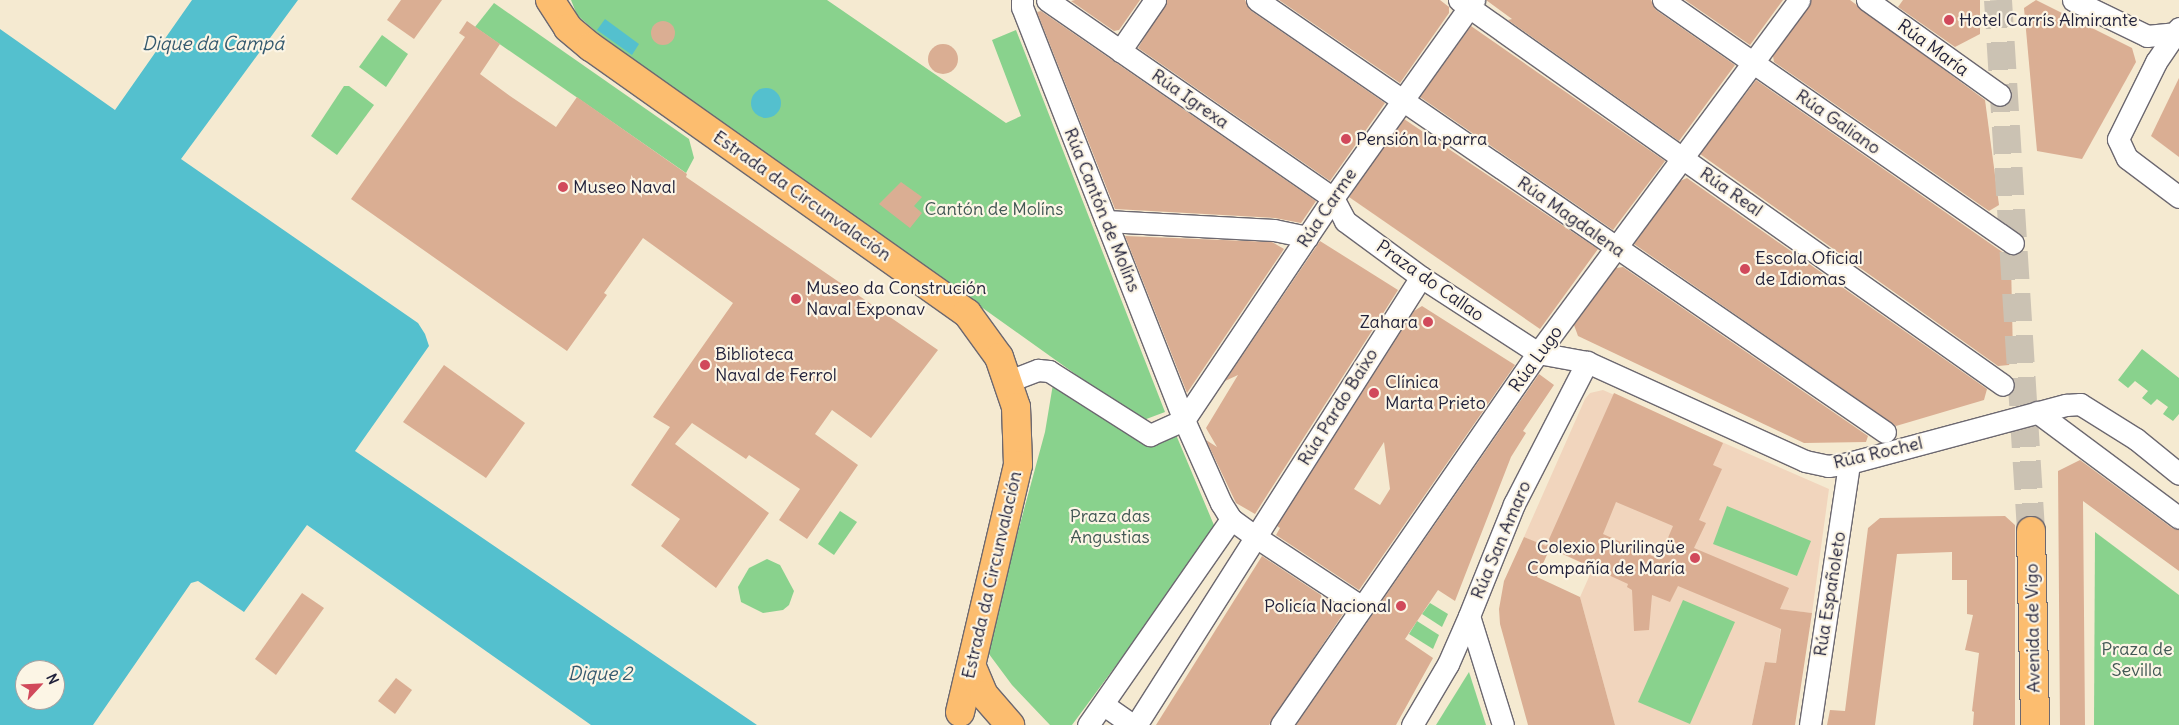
<!DOCTYPE html>
<meta charset="utf-8">
<style>
body{margin:0}
#map{position:relative;width:2179px;height:725px;overflow:hidden;background:#f5ead1;font-family:Delius,sans-serif}
div>[style]{position:absolute}
.built>*{inset:0;background:#f1d5bd}
.green>*{inset:0;background:#89d28d}
.water>*{inset:0;background:#54c0ce}
.round{border-radius:50%}
.building>*{inset:0;background:#daae93}
.major-tunnel>*{height:28px;margin-top:-14px;transform-origin:0;background:repeating-linear-gradient(90deg,#cbc2b3 0 28px,transparent 0 42px)}
.roads{filter:drop-shadow(1px 0 #6c6870) drop-shadow(-1px 0 #6c6870) drop-shadow(0 1px #6c6870) drop-shadow(0 -1px #6c6870)}
.minor>*{height:21px;margin:-10.5px;padding:0 10.5px;transform-origin:10.5px;border-radius:10.5px;background:#fff}
.major>*{height:28px;margin:-14px;padding:0 14px;transform-origin:14px;border-radius:14px;background:#fcbd6f}
.dots>*{width:14px;height:14px;translate:-50% -50%;box-sizing:border-box;border:2px solid #fcf5e5;border-radius:50%}
span{translate:-50% -50%;white-space:nowrap;text-align:center;line-height:1.15;-webkit-text-stroke:4.5px #fcf5e5;paint-order:stroke}
.poi-label{font-size:18px;color:#22223b}
.left{translate:0 -50%;text-align:left}
.right{translate:-100% -50%;text-align:right}
.street-label{font-size:18px;color:#22223b}
.park-label{font-size:18px;color:#415754}
.water-label{font-size:19px;color:#34596e;font-style:italic}
.north{position:absolute;left:15px;top:660px;width:50px;height:50px;box-sizing:border-box;background:#fcf5e5;border:1px solid #a5a1a1;border-radius:50%;rotate:65deg;font-size:14px;font-weight:700;line-height:20px;text-align:center;color:#22223b}
.north::after{content:'';display:block;margin:auto;width:18px;height:22px;background:#d1495b;clip-path:polygon(50% 0,100% 100%,50% 72%,0 100%)}
</style>
<div id="map">
<div class="built">
<div style="clip-path:polygon(1603px 390px,1829px 489px,1812px 613px,1778px 609px,1781px 625px,1776px 663px,1765px 662px,1752px 725px,1615px 725px,1580px 597px,1593px 568px,1524px 537px,1585px 399px,1590px 393px)"></div>
</div>
<div class="green">
<div style="clip-path:polygon(571px 0,827px 0,1006px 123px,1021px 116px,992px 40px,1016px 30px,1165px 412px,1141px 421px,600px 35px,577px 15px)"></div>
<div style="clip-path:polygon(494px 3px,689px 139px,694px 158px,686px 173px,475px 27px)"></div>
<div style="clip-path:polygon(382px 35px,408px 54px,386px 87px,359px 67px)"></div>
<div style="clip-path:polygon(344px 86px,349px 86px,374px 105px,337px 155px,311px 136px)"></div>
<div style="clip-path:polygon(2142px 349px,2179px 378px,2179px 414px,2173px 421px,2163px 414px,2168px 407px,2157px 399px,2151px 405px,2142px 398px,2148px 391px,2135px 381px,2128px 388px,2118px 380px)"></div>
<div style="clip-path:polygon(1053px 384px,1143px 444px,1174px 430px,1216px 530px,1072px 725px,1050px 725px,1012px 685px,986px 650px,1045px 432px)"></div>
<div style="clip-path:polygon(1727px 506px,1811px 541px,1797px 576px,1713px 544px)"></div>
<div style="clip-path:polygon(840px 511px,857px 522px,834px 555px,818px 544px)"></div>
<div style="clip-path:polygon(2095px 532px,2179px 595px,2179px 725px,2094px 725px)"></div>
<div style="clip-path:polygon(767px 559px,780px 565px,794px 591px,789px 605px,783px 610px,763px 613px,741px 602px,738px 587px,749px 568px)"></div>
<div style="clip-path:polygon(1683px 600px,1735px 622px,1690px 724px,1638px 702px)"></div>
<div style="clip-path:polygon(1430px 603px,1448px 614px,1442px 627px,1422px 614px)"></div>
<div style="clip-path:polygon(1417px 621px,1439px 635px,1433px 649px,1409px 634px)"></div>
<div style="clip-path:polygon(1469px 672px,1486px 725px,1436px 725px)"></div>
</div>
<div class="water">
<div style="clip-path:polygon(evenodd,192px 0,298px 0,181px 159px,418px 323px,425px 334px,429px 346px,355px 451px,757px 725px,591px 725px,307px 525px,244px 612px,198px 581px,191px 583px,93px 725px,0 725px,0 29px,115px 110px,192px 0,25px 670px,55px 670px,55px 700px,25px 700px,25px 670px)"></div>
<div style="clip-path:polygon(605px 19px,639px 44px,632px 55px,597px 30px)"></div>
<div class="round" style="left:751px;top:88px;width:30px;height:30px"></div>
</div>
<div class="building">
<div style="clip-path:polygon(401px 0,442px 0,414px 39px,387px 20px)"></div>
<div style="clip-path:polygon(1075px 0,1140px 0,1119px 30px,1114px 31px,1071px 1px)"></div>
<div style="clip-path:polygon(1167px 0,1245px 0,1250px 10px,1385px 103px,1330px 181px,1138px 48px)"></div>
<div style="clip-path:polygon(1279px 0,1440px 0,1449px 7px,1449px 13px,1400px 83px)"></div>
<div style="clip-path:polygon(1486px 0,1651px 0,1656px 10px,1735px 65px,1679px 141px,1508px 20px,1512px 19px)"></div>
<div style="clip-path:polygon(1685px 0,1783px 0,1750px 45px)"></div>
<div style="clip-path:polygon(1811px 0,1850px 0,1985px 100px,1999px 205px,1989px 211px,1774px 62px,1773px 56px)"></div>
<div style="clip-path:polygon(1903px 0,1980px 0,1980px 34px,1955px 47px,1898px 7px)"></div>
<div style="clip-path:polygon(2036px 0,2132px 48px,2136px 62px,2082px 159px,2037px 151px,2024px 8px)"></div>
<div style="clip-path:polygon(1041px 11px,1316px 201px,1301px 223px,1275px 218px,1115px 209px,1037px 12px)"></div>
<div class="round" style="left:651px;top:21px;width:24px;height:24px"></div>
<div style="clip-path:polygon(467px 21px,500px 44px,480px 74px,510px 96px,556px 127px,577px 97px,687px 174px,686px 177px,938px 350px,871px 438px,832px 410px,815px 434px,858px 465px,807px 539px,779px 520px,800px 489px,749px 455px,746px 459px,692px 423px,675px 444px,769px 513px,716px 588px,661px 546px,680px 519px,631px 485px,670px 427px,653px 417px,733px 303px,643px 238px,604px 293px,607px 295px,567px 351px,351px 199px,465px 37px,459px 33px)"></div>
<div style="clip-path:polygon(1471px 26px,1665px 161px,1613px 230px,1420px 97px)"></div>
<div class="round" style="left:928px;top:44px;width:30px;height:30px"></div>
<div style="clip-path:polygon(2179px 78px,2179px 157px,2151px 136px)"></div>
<div style="clip-path:polygon(1756px 80px,2008px 256px,2011px 263px,2013px 356px,2009px 365px,1998px 366px,1700px 154px)"></div>
<div style="clip-path:polygon(1404px 119px,1598px 249px,1540px 329px,1349px 197px)"></div>
<div style="clip-path:polygon(1687px 178px,1987px 389px,1984px 400px,1896px 426px,1634px 244px,1680px 181px)"></div>
<div style="clip-path:polygon(901px 182px,922px 197px,914px 206px,922px 213px,910px 228px,879px 204px)"></div>
<div style="clip-path:polygon(1125px 236px,1272px 242px,1284px 249px,1187px 393px)"></div>
<div style="clip-path:polygon(1320px 241px,1398px 290px,1255px 514px,1236px 503px,1206px 440px,1217px 447px,1206px 428px,1238px 375px,1225px 381px)"></div>
<div style="clip-path:polygon(1623px 267px,1868px 436px,1866px 442px,1804px 443px,1578px 336px,1574px 325px,1616px 268px)"></div>
<div style="clip-path:polygon(evenodd,1422px 306px,1515px 365px,1359px 590px,1276px 535px,1280px 528px,1277px 526px,1414px 311px,1422px 306px,1384px 442px,1390px 489px,1380px 505px,1354px 489px,1384px 442px)"></div>
<div style="clip-path:polygon(444px 365px,525px 423px,486px 478px,403px 422px)"></div>
<div style="clip-path:polygon(1539px 374px,1554px 385px,1523px 431px,1526px 433px,1511px 457px,1455px 601px,1438px 590px,1405px 639px,1433px 658px,1396px 725px,1296px 725px)"></div>
<div style="clip-path:polygon(evenodd,1614px 393px,1723px 443px,1713px 465px,1722px 469px,1699px 520px,1706px 523px,1694px 548px,1789px 588px,1780px 609px,1812px 613px,1795px 725px,1752px 725px,1765px 662px,1776px 663px,1781px 629px,1678px 586px,1670px 602px,1652px 595px,1649px 630px,1634px 631px,1632px 590px,1627px 587px,1628px 584px,1550px 548px,1537px 577px,1580px 597px,1615px 725px,1528px 725px,1500px 624px,1499px 609px,1504px 581px,1524px 537px,1546px 546px,1614px 393px,1616px 502px,1673px 526px,1659px 559px,1603px 534px,1616px 502px)"></div>
<div style="clip-path:polygon(2080px 460px,2172px 528px,2179px 530px,2179px 571px,2083px 501px,2085px 725px,2060px 725px,2058px 471px)"></div>
<div style="clip-path:polygon(2005px 516px,2015px 525px,2015px 725px,1973px 725px,1974px 712px,1972px 711px,1979px 653px,1965px 650px,1973px 615px,1967px 614px,1967px 580px,1952px 580px,1952px 552px,1897px 554px,1875px 725px,1827px 725px,1830px 710px,1845px 711px,1868px 528px,1880px 518px)"></div>
<div style="clip-path:polygon(1262px 556px,1345px 611px,1269px 725px,1156px 725px)"></div>
<div style="clip-path:polygon(302px 593px,324px 608px,276px 675px,255px 659px)"></div>
<div style="clip-path:polygon(396px 678px,412px 690px,395px 714px,378px 701px)"></div>
</div>
<div class="major-tunnel">
<div style="left:1998px;top:0;width:532px;rotate:86.44deg"></div>
</div>
<div class="roads">
<div class="minor">
<div style="left:1022px;top:0;width:7px;rotate:90deg"></div>
<div style="left:1022px;top:7px;width:444px;rotate:68.6deg"></div>
<div style="left:1184px;top:420px;width:91px;rotate:66deg"></div>
<div style="left:1221px;top:503px;width:19px;rotate:58deg"></div>
<div style="left:1231px;top:519px;width:31px;rotate:36deg"></div>
<div style="left:1256px;top:537px;width:127px;rotate:33.4deg"></div>
<div style="left:1047px;top:0;width:348px;rotate:34.7deg"></div>
<div style="left:1333px;top:198px;width:26px;rotate:62deg"></div>
<div style="left:1345px;top:221px;width:94px;rotate:36.4deg"></div>
<div style="left:1421px;top:277px;width:140px;rotate:33deg"></div>
<div style="left:1538px;top:353px;width:50px;rotate:10.4deg"></div>
<div style="left:1587px;top:362px;width:239px;rotate:24.4deg"></div>
<div style="left:1805px;top:461px;width:24px;rotate:12deg"></div>
<div style="left:1828px;top:466px;width:21px;rotate:-8deg"></div>
<div style="left:1849px;top:463px;width:225px;rotate:-15deg"></div>
<div style="left:2066px;top:405px;width:14px;rotate:-4deg"></div>
<div style="left:2080px;top:404px;width:66px;rotate:32deg"></div>
<div style="left:2136px;top:439px;width:55px;rotate:39.1deg"></div>
<div style="left:1257px;top:0;width:762px;rotate:34.52deg"></div>
<div style="left:1459px;top:0;width:666px;rotate:35.29deg"></div>
<div style="left:1663px;top:0;width:426px;rotate:34.8deg"></div>
<div style="left:1867px;top:0;width:163px;rotate:35.5deg"></div>
<div style="left:2073px;top:0;width:82px;rotate:25.9deg"></div>
<div style="left:2147px;top:36px;width:30px;rotate:-6deg"></div>
<div style="left:2179px;top:28px;width:41px;rotate:124.1deg"></div>
<div style="left:2156px;top:62px;width:86px;rotate:116.3deg"></div>
<div style="left:2118px;top:139px;width:21px;rotate:65deg"></div>
<div style="left:2127px;top:158px;width:65px;rotate:36.9deg"></div>
<div style="left:1120px;top:51px;width:62px;rotate:-55.5deg"></div>
<div style="left:1106px;top:221px;width:168px;rotate:3.1deg"></div>
<div style="left:1274px;top:230px;width:34px;rotate:12deg"></div>
<div style="left:1009px;top:381px;width:31px;rotate:-21deg"></div>
<div style="left:1038px;top:370px;width:11px;rotate:5deg"></div>
<div style="left:1049px;top:371px;width:120px;rotate:32.4deg"></div>
<div style="left:1150px;top:435px;width:37px;rotate:-24deg"></div>
<div style="left:2037px;top:412px;width:177px;rotate:36.7deg"></div>
<div style="left:1184px;top:420px;width:267px;rotate:-56.1deg"></div>
<div style="left:1333px;top:198px;width:243px;rotate:-54.5deg"></div>
<div style="left:1104px;top:705px;width:35px;rotate:35deg"></div>
<div style="left:1088px;top:725px;width:251px;rotate:-55.2deg"></div>
<div style="left:1136px;top:725px;width:531px;rotate:-57.54deg"></div>
<div style="left:1281px;top:725px;width:452px;rotate:-55.4deg"></div>
<div style="left:1538px;top:353px;width:439px;rotate:-53.5deg"></div>
<div style="left:1412px;top:725px;width:71px;rotate:-59.5deg"></div>
<div style="left:1448px;top:664px;width:52px;rotate:-66.4deg"></div>
<div style="left:1503px;top:725px;width:114px;rotate:-107.3deg"></div>
<div style="left:1469px;top:616px;width:121px;rotate:-68.1deg"></div>
<div style="left:1514px;top:504px;width:160px;rotate:-62.8deg"></div>
<div style="left:1810px;top:725px;width:265px;rotate:-81.5deg"></div>
</div>
<div class="major">
<div style="left:550px;top:0;width:33px;rotate:57deg"></div>
<div style="left:568px;top:28px;width:30px;rotate:40deg"></div>
<div style="left:591px;top:47px;width:461px;rotate:35.3deg"></div>
<div style="left:967px;top:313px;width:54px;rotate:54deg"></div>
<div style="left:999px;top:357px;width:53px;rotate:71.2deg"></div>
<div style="left:1016px;top:407px;width:58px;rotate:88deg"></div>
<div style="left:1018px;top:465px;width:254px;rotate:103.2deg"></div>
<div style="left:2031px;top:531px;width:194px;rotate:88.8deg"></div>
<div style="left:972px;top:667px;width:30px;rotate:67deg"></div>
<div style="left:984px;top:695px;width:40px;rotate:49deg"></div>
</div>
</div>
<div class="dots">
<div style="left:1949px;top:20px;background:#d1495b"></div>
<div style="left:1346px;top:139px;background:#d1495b"></div>
<div style="left:563px;top:187px;background:#d1495b"></div>
<div style="left:1745px;top:269px;background:#d1495b"></div>
<div style="left:796px;top:299px;background:#d1495b"></div>
<div style="left:1428px;top:322px;background:#d1495b"></div>
<div style="left:705px;top:365px;background:#d1495b"></div>
<div style="left:1374px;top:393px;background:#d1495b"></div>
<div style="left:1695px;top:558px;background:#d1495b"></div>
<div style="left:1401px;top:606px;background:#d1495b"></div>
</div>
<div class="poi-label">
<span class="left" style="left:1959px;top:20px">Hotel Carrís Almirante</span>
<span class="left" style="left:1356px;top:139px">Pensión la parra</span>
<span class="left" style="left:573px;top:187px">Museo Naval</span>
<span class="left" style="left:1755px;top:269px">Escola Oficial<br>de Idiomas</span>
<span class="left" style="left:806px;top:299px">Museo da Construción<br>Naval Exponav</span>
<span class="right" style="left:1418px;top:322px">Zahara</span>
<span class="left" style="left:715px;top:365px">Biblioteca<br>Naval de Ferrol</span>
<span class="left" style="left:1385px;top:393px">Clínica<br>Marta Prieto</span>
<span class="right" style="left:1685px;top:558px">Colexio Plurilingüe<br>Compañía de María</span>
<span class="right" style="left:1391px;top:606px">Policía Nacional</span>
</div>
<div class="street-label">
<span style="left:1933px;top:48px;rotate:36deg">Rúa María</span>
<span style="left:1190px;top:99px;rotate:35deg">Rúa Igrexa</span>
<span style="left:1838px;top:122px;rotate:35deg">Rúa Galiano</span>
<span style="left:1731px;top:192px;rotate:35deg">Rúa Real</span>
<span style="left:802px;top:196px;rotate:35deg">Estrada da Circunvalación</span>
<span style="left:1327px;top:208px;rotate:-56deg">Rúa Carme</span>
<span style="left:1102px;top:210px;rotate:68deg">Rúa Cantón de Molíns</span>
<span style="left:1571px;top:217px;rotate:35deg">Rúa Magdalena</span>
<span style="left:1430px;top:281px;rotate:35deg">Praza do Callao</span>
<span style="left:1536px;top:359px;rotate:-54deg">Rúa Lugo</span>
<span style="left:1338px;top:407px;rotate:-58deg">Rúa Pardo Baixo</span>
<span style="left:1878px;top:453px;rotate:-13deg">Rúa Rochel</span>
<span style="left:1501px;top:540px;rotate:-67deg">Rúa San Amaro</span>
<span style="left:992px;top:575px;rotate:-77deg">Estrada da Circunvalación</span>
<span style="left:1830px;top:594px;rotate:-81deg">Rúa Españoleto</span>
<span style="left:2033px;top:628px;rotate:-91deg">Avenida de Vigo</span>
</div>
<div class="park-label">
<span style="left:994px;top:209px">Cantón de Molíns</span>
<span style="left:1110px;top:527px">Praza das<br>Angustias</span>
<span style="left:2137px;top:660px">Praza de<br>Sevilla</span>
</div>
<div class="water-label">
<span style="left:213px;top:44px">Dique da Campá</span>
<span style="left:600px;top:674px">Dique 2</span>
</div>
<div class="north">N</div>
</div>
